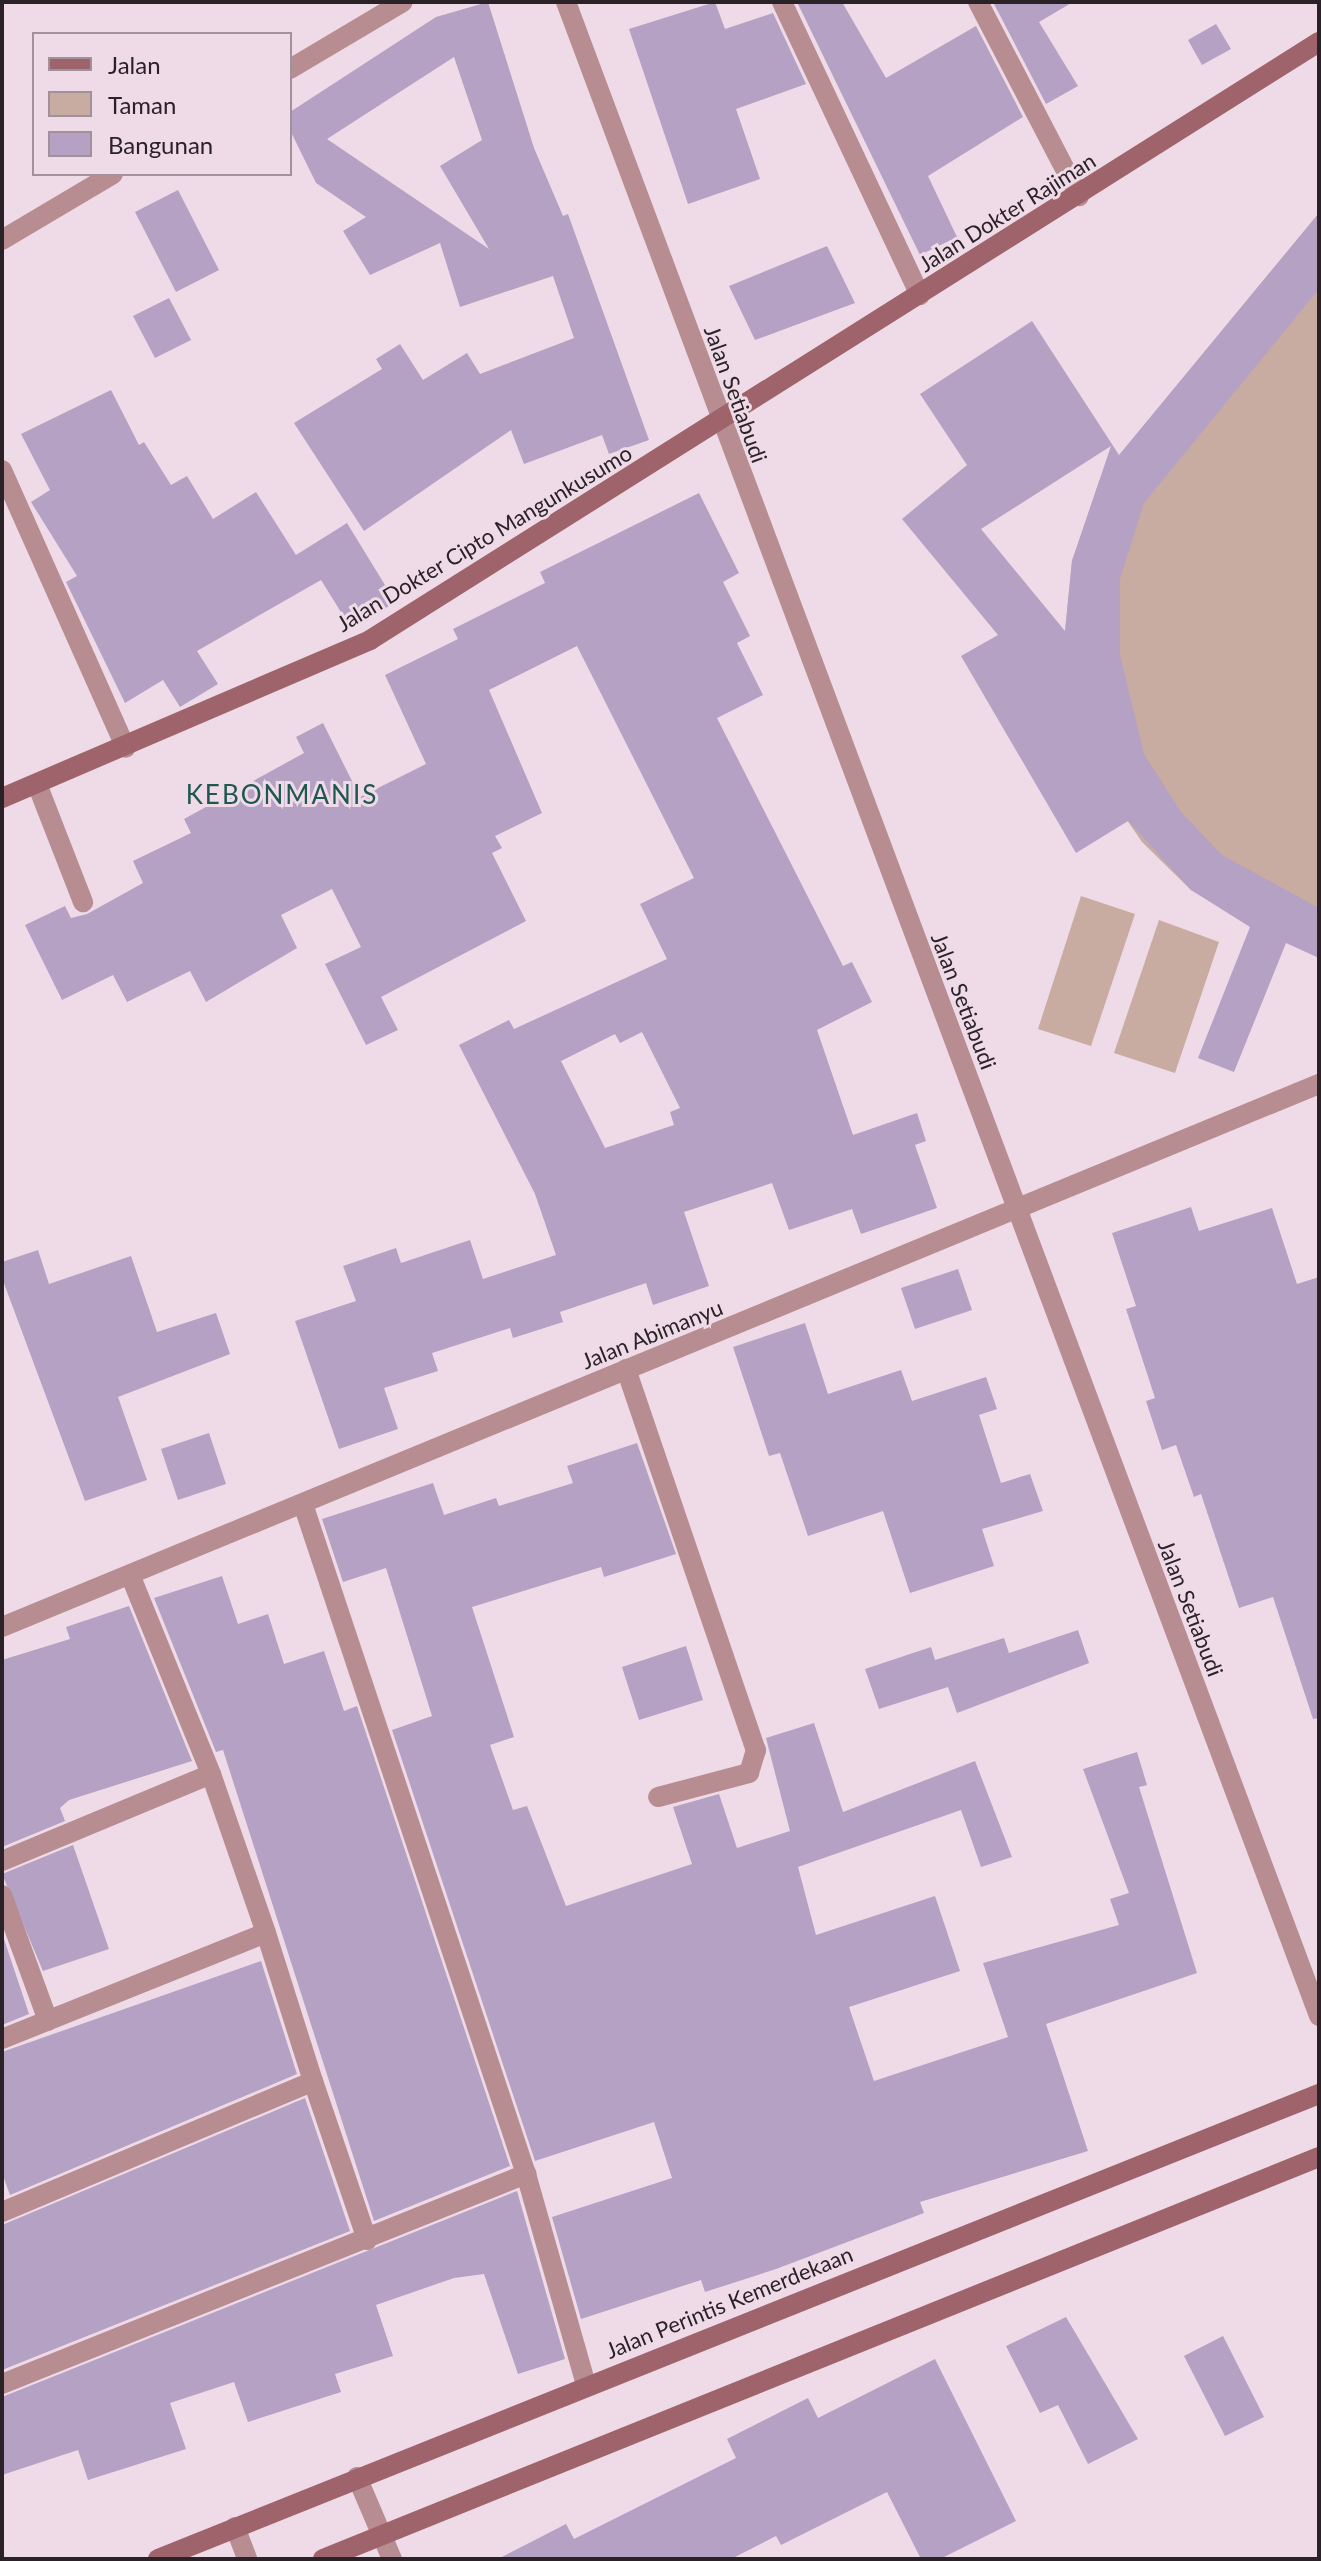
<!DOCTYPE html>
<style>
body{margin:0}
#map{position:relative;width:1321px;height:2561px;overflow:hidden;background:#efdbe7;font-family:Lato,sans-serif}
div>[style]{position:absolute}
.green>*{inset:0;background:#c9aca1}
.building>*{inset:0;background:#b4a1c4}
.lane>*{height:20px;margin:-10px;padding:0 10px;transform-origin:10px;border-radius:10px;background:#b78d91}
.street>*{height:20px;margin:-10px;padding:0 10px;transform-origin:10px;border-radius:10px;background:#b78d91}
.secondary>*{height:20px;margin:-10px;padding:0 10px;transform-origin:10px;border-radius:10px;background:#9f646b}
span{translate:-50% -50%;white-space:nowrap;text-align:center;line-height:1.15;-webkit-text-stroke:6px #efdbe7;paint-order:stroke}
.street-label{font-size:22px;color:#2a2227}
.quarter-label{font-size:26px;color:#1f5750;letter-spacing:2px}
.frame{position:absolute;inset:0;border:4px solid #2a2227;pointer-events:none}
.legend{position:absolute;left:32px;top:32px;width:260px;height:144px;box-sizing:border-box;background:#efdbe7;border:2px solid #a0919a;margin:0;padding:10px 14px;list-style:none;font-size:24px;color:#2a2227}
.legend li{display:flex;align-items:center;gap:16px;height:40px}
.legend b{width:40px;border:2px solid #a0919a}
</style>
<div id="map">
<div class="green">
<div style="clip-path:polygon(1319px 213px,1319px 958px,1191px 890px,1142px 842px,1099px 779px,1065px 632px,1072px 561px,1100px 479px)"></div>
<div style="clip-path:polygon(1081px 896px,1135px 914px,1091px 1046px,1038px 1029px)"></div>
<div style="clip-path:polygon(1159px 920px,1219px 942px,1175px 1073px,1114px 1053px)"></div>
</div>
<div class="building">
<div style="clip-path:polygon(evenodd,488px 2px,534px 148px,563px 216px,568px 214px,649px 440px,609px 454px,602px 435px,524px 464px,511px 430px,364px 531px,294px 423px,382px 369px,376px 359px,400px 344px,423px 380px,467px 353px,480px 374px,574px 338px,553px 276px,460px 307px,440px 243px,370px 275px,343px 231px,366px 217px,316px 183px,290px 130px,290px 112px,436px 17px,488px 2px,454px 57px,482px 140px,440px 166px,489px 249px,327px 139px,454px 57px)"></div>
<div style="clip-path:polygon(715px 2px,725px 29px,773px 13px,806px 84px,736px 109px,760px 179px,688px 204px,629px 29px)"></div>
<div style="clip-path:polygon(842px 2px,886px 78px,976px 26px,1023px 117px,928px 176px,957px 237px,920px 255px,798px 4px)"></div>
<div style="clip-path:polygon(993px 2px,1073px 2px,1039px 22px,1078px 86px,1046px 104px)"></div>
<div style="clip-path:polygon(1216px 24px,1231px 49px,1202px 65px,1188px 40px)"></div>
<div style="clip-path:polygon(178px 190px,219px 270px,176px 292px,135px 212px)"></div>
<div style="clip-path:polygon(evenodd,1319px 213px,1319px 289px,1144px 503px,1120px 579px,1120px 655px,1144px 754px,1181px 812px,1222px 855px,1319px 908px,1319px 958px,1286px 943px,1234px 1072px,1198px 1058px,1250px 927px,1191px 890px,1128px 821px,1076px 853px,961px 656px,998px 635px,902px 519px,967px 465px,920px 394px,1032px 321px,1119px 455px,1319px 213px,1111px 446px,1072px 561px,1065px 631px,981px 529px,1111px 446px)"></div>
<div style="clip-path:polygon(827px 246px,855px 303px,755px 340px,729px 286px)"></div>
<div style="clip-path:polygon(169px 298px,191px 340px,155px 358px,133px 316px)"></div>
<div style="clip-path:polygon(111px 390px,139px 445px,144px 442px,171px 485px,187px 476px,213px 519px,256px 492px,296px 555px,347px 523px,396px 603px,349px 625px,321px 580px,197px 651px,218px 684px,180px 707px,163px 680px,125px 703px,66px 582px,77px 576px,31px 502px,50px 490px,21px 434px)"></div>
<div style="clip-path:polygon(evenodd,699px 493px,739px 573px,723px 582px,750px 636px,737px 643px,763px 695px,717px 718px,843px 966px,852px 962px,872px 1002px,817px 1030px,853px 1135px,917px 1113px,926px 1141px,915px 1145px,937px 1208px,861px 1234px,852px 1209px,789px 1230px,772px 1183px,684px 1212px,709px 1286px,653px 1305px,646px 1283px,560px 1312px,563px 1322px,513px 1338px,510px 1328px,432px 1353px,438px 1371px,384px 1388px,398px 1429px,339px 1449px,295px 1321px,356px 1301px,343px 1266px,396px 1248px,401px 1263px,470px 1240px,483px 1279px,556px 1255px,535px 1194px,459px 1045px,509px 1020px,514px 1029px,667px 959px,640px 904px,694px 878px,577px 646px,489px 690px,542px 813px,495px 836px,502px 848px,492px 853px,526px 921px,381px 997px,398px 1030px,366px 1045px,325px 964px,361px 947px,332px 889px,281px 915px,297px 948px,206px 1002px,190px 971px,127px 1002px,113px 975px,62px 1000px,25px 925px,65px 906px,71px 918px,87px 914px,143px 883px,133px 861px,191px 833px,184px 819px,304px 753px,296px 737px,323px 723px,360px 797px,426px 764px,385px 675px,458px 639px,453px 629px,545px 583px,540px 572px,699px 493px,642px 1032px,680px 1108px,670px 1112px,674px 1125px,605px 1148px,561px 1061px,615px 1034px,620px 1043px,642px 1032px)"></div>
<div style="clip-path:polygon(1191px 1207px,1199px 1231px,1272px 1208px,1297px 1284px,1319px 1277px,1319px 1718px,1313px 1719px,1273px 1597px,1239px 1608px,1201px 1494px,1194px 1497px,1176px 1445px,1162px 1450px,1146px 1401px,1155px 1398px,1126px 1309px,1136px 1306px,1112px 1233px)"></div>
<div style="clip-path:polygon(38px 1250px,49px 1284px,131px 1256px,157px 1332px,216px 1313px,230px 1354px,118px 1397px,147px 1480px,85px 1501px,2px 1278px,2px 1262px)"></div>
<div style="clip-path:polygon(958px 1269px,972px 1310px,915px 1329px,901px 1288px)"></div>
<div style="clip-path:polygon(805px 1323px,828px 1394px,901px 1370px,912px 1401px,986px 1377px,997px 1409px,979px 1415px,1001px 1483px,1030px 1474px,1043px 1511px,982px 1529px,994px 1566px,910px 1593px,883px 1511px,808px 1536px,780px 1453px,769px 1456px,733px 1347px)"></div>
<div style="clip-path:polygon(209px 1433px,226px 1484px,178px 1500px,161px 1449px)"></div>
<div style="clip-path:polygon(637px 1443px,676px 1554px,604px 1577px,601px 1567px,472px 1607px,514px 1737px,490px 1745px,513px 1810px,527px 1806px,566px 1906px,692px 1864px,673px 1807px,719px 1794px,737px 1848px,790px 1831px,766px 1738px,814px 1723px,843px 1812px,975px 1761px,1012px 1857px,981px 1867px,961px 1810px,798px 1867px,816px 1935px,935px 1896px,960px 1971px,849px 2007px,874px 2081px,1008px 2037px,983px 1963px,1119px 1925px,1110px 1899px,1129px 1893px,1083px 1769px,1137px 1752px,1147px 1785px,1139px 1787px,1197px 1973px,1046px 2024px,1088px 2151px,920px 2202px,924px 2213px,776px 2269px,705px 2292px,701px 2280px,581px 2319px,552px 2217px,672px 2178px,654px 2122px,535px 2161px,392px 1730px,432px 1716px,386px 1568px,343px 1582px,322px 1519px,433px 1483px,444px 1515px,496px 1498px,499px 1506px,573px 1483px,567px 1466px)"></div>
<div style="clip-path:polygon(222px 1576px,238px 1624px,268px 1614px,284px 1664px,324px 1651px,344px 1711px,357px 1706px,510px 2166px,374px 2221px,223px 1750px,216px 1752px,154px 1598px)"></div>
<div style="clip-path:polygon(129px 1606px,192px 1761px,69px 1800px,60px 1808px,65px 1821px,2px 1847px,2px 1660px,70px 1639px,66px 1627px)"></div>
<div style="clip-path:polygon(1078px 1630px,1089px 1663px,957px 1713px,948px 1687px,879px 1709px,865px 1669px,931px 1647px,935px 1660px,1004px 1638px,1009px 1653px)"></div>
<div style="clip-path:polygon(686px 1646px,703px 1700px,639px 1720px,622px 1667px)"></div>
<div style="clip-path:polygon(73px 1845px,109px 1949px,43px 1971px,2px 1874px)"></div>
<div style="clip-path:polygon(2px 1933px,29px 2014px,2px 2025px)"></div>
<div style="clip-path:polygon(261px 1961px,297px 2074px,10px 2195px,2px 2173px,2px 2052px)"></div>
<div style="clip-path:polygon(305px 2098px,350px 2231px,2px 2370px,2px 2225px)"></div>
<div style="clip-path:polygon(517px 2191px,565px 2359px,518px 2374px,484px 2274px,454px 2278px,376px 2305px,393px 2356px,335px 2374px,341px 2392px,248px 2422px,234px 2382px,170px 2403px,186px 2449px,88px 2480px,78px 2450px,2px 2475px,2px 2397px)"></div>
<div style="clip-path:polygon(1066px 2317px,1138px 2439px,1088px 2464px,1058px 2405px,1040px 2413px,1006px 2346px)"></div>
<div style="clip-path:polygon(1223px 2336px,1264px 2417px,1225px 2436px,1184px 2356px)"></div>
<div style="clip-path:polygon(935px 2359px,1016px 2521px,940px 2559px,921px 2559px,887px 2492px,781px 2545px,776px 2536px,731px 2559px,498px 2559px,566px 2524px,574px 2539px,736px 2458px,727px 2439px,808px 2398px,818px 2418px)"></div>
</div>
<div class="lane">
<div style="left:37px;top:784px;width:127px;rotate:68.7deg"></div>
<div style="left:235px;top:2527px;width:34px;rotate:69deg"></div>
</div>
<div class="street">
<div style="left:566px;top:2px;width:2150px;rotate:69.5deg"></div>
<div style="left:782px;top:2px;width:324px;rotate:64.8deg"></div>
<div style="left:978px;top:2px;width:219px;rotate:62.5deg"></div>
<div style="left:290px;top:69px;width:131px;rotate:-30.7deg"></div>
<div style="left:2px;top:240px;width:129px;rotate:-30.7deg"></div>
<div style="left:2px;top:470px;width:304px;rotate:66deg"></div>
<div style="left:626px;top:1369px;width:403px;rotate:71.2deg"></div>
<div style="left:756px;top:1750px;width:24px;rotate:107deg"></div>
<div style="left:749px;top:1773px;width:94px;rotate:165.2deg"></div>
<div style="left:303px;top:1504px;width:706px;rotate:71.59deg"></div>
<div style="left:131px;top:1577px;width:213px;rotate:67.9deg"></div>
<div style="left:2px;top:1627px;width:1425px;rotate:-22.41deg"></div>
<div style="left:2px;top:1861px;width:226px;rotate:-22.6deg"></div>
<div style="left:211px;top:1774px;width:168px;rotate:70.9deg"></div>
<div style="left:2px;top:1895px;width:134px;rotate:69.9deg"></div>
<div style="left:2px;top:2039px;width:284px;rotate:-21.9deg"></div>
<div style="left:266px;top:1933px;width:155px;rotate:72.4deg"></div>
<div style="left:2px;top:2212px;width:337px;rotate:-22.8deg"></div>
<div style="left:313px;top:2081px;width:168px;rotate:71.2deg"></div>
<div style="left:2px;top:2384px;width:565px;rotate:-21.84deg"></div>
<div style="left:526px;top:2174px;width:218px;rotate:74.1deg"></div>
<div style="left:357px;top:2477px;width:89px;rotate:66.9deg"></div>
</div>
<div class="secondary">
<div style="left:2px;top:798px;width:400px;rotate:-23.2deg"></div>
<div style="left:370px;top:640px;width:1122px;rotate:-32.22deg"></div>
<div style="left:158px;top:2559px;width:1251px;rotate:-21.83deg"></div>
<div style="left:323px;top:2559px;width:1074px;rotate:-21.98deg"></div>
</div>
<div class="street-label">
<span style="left:1007px;top:212px;rotate:-32deg">Jalan Dokter Rajiman</span>
<span style="left:736px;top:394px;rotate:70deg">Jalan Setiabudi</span>
<span style="left:484px;top:538px;rotate:-31deg">Jalan Dokter Cipto Mangunkusumo</span>
<span style="left:964px;top:1001px;rotate:69deg">Jalan Setiabudi</span>
<span style="left:652px;top:1334px;rotate:-22deg">Jalan Abimanyu</span>
<span style="left:1191px;top:1608px;rotate:69deg">Jalan Setiabudi</span>
<span style="left:729px;top:2302px;rotate:-22deg">Jalan Perintis Kemerdekaan</span>
</div>
<div class="quarter-label">
<span style="left:282px;top:795px">KEBONMANIS</span>
</div>
<div class="frame"></div>
<ul class="legend">
<li><b style="height:10px;background:#9f646b"></b>Jalan</li>
<li><b style="height:22px;background:#c9aca1"></b>Taman</li>
<li><b style="height:22px;background:#b4a1c4"></b>Bangunan</li>
</ul>
</div>
